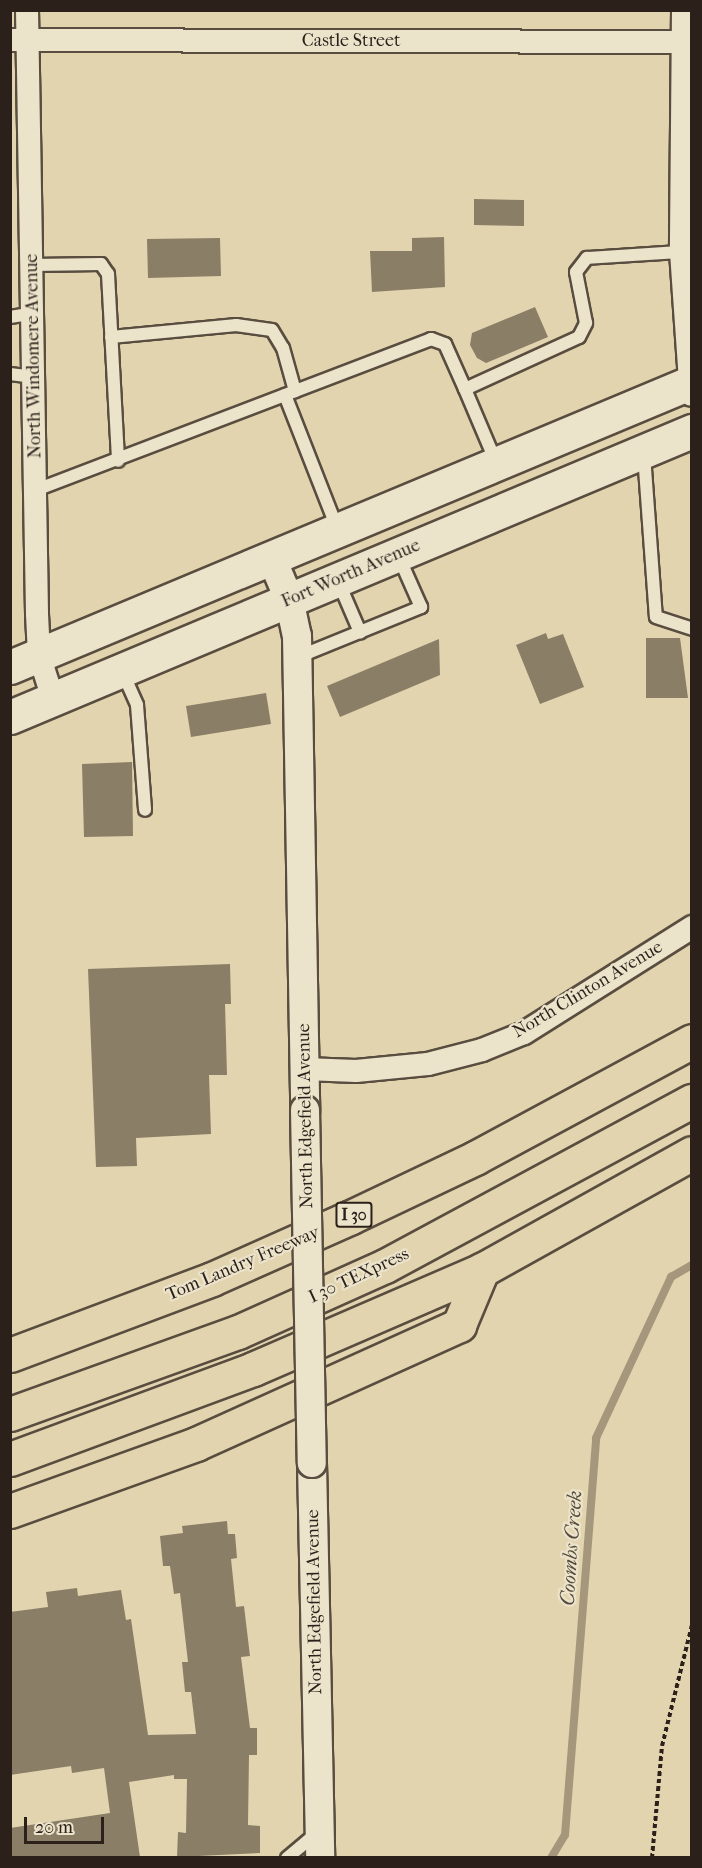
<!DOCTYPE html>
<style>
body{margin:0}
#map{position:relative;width:702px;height:1868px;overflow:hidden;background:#e2d4af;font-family:"IM FELL French Canon",serif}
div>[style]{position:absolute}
.stream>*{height:8px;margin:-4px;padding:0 4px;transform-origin:4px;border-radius:4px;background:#a4977c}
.building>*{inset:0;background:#8a7e67}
.path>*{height:4px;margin-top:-2px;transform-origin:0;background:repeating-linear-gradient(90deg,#2b201a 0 4.5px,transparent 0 7.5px)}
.roads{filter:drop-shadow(2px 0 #594d3f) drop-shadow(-2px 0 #594d3f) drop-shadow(0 2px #594d3f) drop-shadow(0 -2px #594d3f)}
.service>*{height:12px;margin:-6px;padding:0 6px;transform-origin:6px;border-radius:6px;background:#ece3cb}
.minor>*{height:22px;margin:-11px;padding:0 11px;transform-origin:11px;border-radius:11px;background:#ece3cb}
.tertiary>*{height:28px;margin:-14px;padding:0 14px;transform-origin:14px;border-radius:14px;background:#ece3cb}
.secondary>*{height:33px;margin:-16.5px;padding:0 16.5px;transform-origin:16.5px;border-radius:16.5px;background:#ece3cb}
.motorway>*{height:33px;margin:-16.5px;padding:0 16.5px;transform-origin:16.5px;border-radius:16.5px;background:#e2d4af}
.bridges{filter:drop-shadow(2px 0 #594d3f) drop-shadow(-2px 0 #594d3f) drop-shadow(0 2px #594d3f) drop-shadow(0 -2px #594d3f)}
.tertiary-bridge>*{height:28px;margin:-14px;padding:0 14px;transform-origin:14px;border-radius:14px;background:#ece3cb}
span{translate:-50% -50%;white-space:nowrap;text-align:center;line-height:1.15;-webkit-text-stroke:4.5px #ece3cb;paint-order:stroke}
.shield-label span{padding:2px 4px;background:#ece3cb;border:2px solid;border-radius:4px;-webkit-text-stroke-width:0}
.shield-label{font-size:16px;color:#2b201a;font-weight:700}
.street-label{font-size:18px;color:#2b201a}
.water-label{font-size:20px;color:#554a3c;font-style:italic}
.frame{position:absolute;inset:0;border:12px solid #2b201a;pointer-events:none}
.scale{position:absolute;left:24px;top:1817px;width:80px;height:27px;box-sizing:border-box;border:3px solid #2b201a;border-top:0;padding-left:8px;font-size:18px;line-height:21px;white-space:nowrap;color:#2b201a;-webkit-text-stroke:4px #ece3cb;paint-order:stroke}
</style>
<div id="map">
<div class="stream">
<div style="left:551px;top:1858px;width:27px;rotate:-59deg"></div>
<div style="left:565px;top:1835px;width:398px;rotate:-85.5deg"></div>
<div style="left:596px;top:1438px;width:178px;rotate:-65deg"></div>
<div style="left:671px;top:1277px;width:24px;rotate:-30deg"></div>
</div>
<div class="building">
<div style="clip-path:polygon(474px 199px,524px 200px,524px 226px,474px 225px)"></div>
<div style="clip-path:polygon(444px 237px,445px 287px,372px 292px,370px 251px,412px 251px,412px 238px)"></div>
<div style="clip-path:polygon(220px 238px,221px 276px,148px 278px,147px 239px)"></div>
<div style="clip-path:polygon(535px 307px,548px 337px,486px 363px,477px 358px,470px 345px,472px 333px)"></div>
<div style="clip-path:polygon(546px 633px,548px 639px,563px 634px,584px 687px,540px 704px,516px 645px)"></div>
<div style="clip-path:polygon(646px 638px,680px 638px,688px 698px,646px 698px)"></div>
<div style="clip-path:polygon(439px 639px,440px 675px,340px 717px,327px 686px)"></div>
<div style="clip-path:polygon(266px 693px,271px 724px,191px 737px,186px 706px)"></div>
<div style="clip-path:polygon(132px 762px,133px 836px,84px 837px,82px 764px)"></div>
<div style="clip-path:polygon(230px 964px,231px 1004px,225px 1004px,227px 1075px,209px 1075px,211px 1134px,136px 1138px,137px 1166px,96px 1167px,88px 969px)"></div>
<div style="clip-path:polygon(227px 1521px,228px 1534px,235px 1534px,237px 1558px,231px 1559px,236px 1607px,244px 1606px,250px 1656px,241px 1657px,250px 1728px,257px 1728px,257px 1755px,249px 1755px,248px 1825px,260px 1826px,260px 1853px,177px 1857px,178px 1832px,186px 1833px,187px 1779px,174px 1779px,174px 1775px,129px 1782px,140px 1857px,10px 1857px,10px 1828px,110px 1813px,104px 1768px,72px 1773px,71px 1766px,10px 1775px,10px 1612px,48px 1607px,46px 1592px,77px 1588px,78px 1596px,121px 1590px,126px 1620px,131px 1619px,148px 1735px,196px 1734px,191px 1692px,185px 1692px,182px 1662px,188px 1662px,180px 1593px,174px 1594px,170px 1566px,163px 1566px,160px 1536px,183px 1533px,182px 1526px)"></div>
</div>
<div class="path">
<div style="left:652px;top:1858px;width:112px;rotate:-84.9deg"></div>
<div style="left:662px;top:1746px;width:125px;rotate:-76.1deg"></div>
</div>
<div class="roads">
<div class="service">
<div style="left:33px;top:265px;width:68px;rotate:-0.8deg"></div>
<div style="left:101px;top:264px;width:12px;rotate:55deg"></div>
<div style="left:108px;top:274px;width:187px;rotate:86.9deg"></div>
<div style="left:10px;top:317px;width:24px;rotate:-9deg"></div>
<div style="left:111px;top:337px;width:126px;rotate:-5.5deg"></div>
<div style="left:236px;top:325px;width:36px;rotate:8deg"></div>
<div style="left:272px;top:330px;width:21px;rotate:59deg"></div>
<div style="left:283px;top:348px;width:45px;rotate:74.4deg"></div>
<div style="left:10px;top:374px;width:24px;rotate:7deg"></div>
<div style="left:465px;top:389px;width:79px;rotate:67deg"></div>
<div style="left:285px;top:395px;width:143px;rotate:68.6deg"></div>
<div style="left:644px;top:455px;width:162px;rotate:85.8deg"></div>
<div style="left:656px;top:617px;width:38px;rotate:18deg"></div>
<div style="left:36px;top:490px;width:423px;rotate:-20.9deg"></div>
<div style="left:431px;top:339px;width:15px;rotate:20deg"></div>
<div style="left:445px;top:344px;width:49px;rotate:66deg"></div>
<div style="left:465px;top:389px;width:125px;rotate:-24.5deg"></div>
<div style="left:579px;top:337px;width:16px;rotate:-63deg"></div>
<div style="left:586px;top:323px;width:52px;rotate:-101.1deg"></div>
<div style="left:576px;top:272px;width:18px;rotate:-52deg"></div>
<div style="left:587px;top:258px;width:94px;rotate:-3.7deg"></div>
<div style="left:338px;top:581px;width:56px;rotate:66.7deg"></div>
<div style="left:298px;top:657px;width:133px;rotate:-22.1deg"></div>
<div style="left:421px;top:607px;width:57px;rotate:-113.9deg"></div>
<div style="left:122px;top:671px;width:37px;rotate:66deg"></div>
<div style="left:137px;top:705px;width:105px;rotate:85.6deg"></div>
<div style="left:287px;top:1858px;width:40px;rotate:-40deg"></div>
</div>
<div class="minor">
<div style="left:27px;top:10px;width:604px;rotate:89.05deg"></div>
<div style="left:37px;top:614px;width:41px;rotate:87.2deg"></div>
<div style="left:39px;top:655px;width:46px;rotate:72.3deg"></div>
<div style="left:683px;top:10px;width:242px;rotate:90.5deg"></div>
<div style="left:681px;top:252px;width:143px;rotate:86deg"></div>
<div style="left:10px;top:40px;width:682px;rotate:0.17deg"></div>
<div style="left:305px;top:1069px;width:51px;rotate:2.2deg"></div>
<div style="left:356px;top:1071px;width:72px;rotate:-5.6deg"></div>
<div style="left:428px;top:1064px;width:56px;rotate:-14.5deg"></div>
<div style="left:482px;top:1050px;width:45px;rotate:-22deg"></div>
<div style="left:524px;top:1033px;width:199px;rotate:-32.2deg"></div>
</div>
<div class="tertiary">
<div style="left:272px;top:559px;width:43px;rotate:67deg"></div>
<div style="left:289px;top:599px;width:38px;rotate:78deg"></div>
<div style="left:297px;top:636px;width:474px;rotate:89deg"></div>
<div style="left:312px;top:1463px;width:395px;rotate:88.8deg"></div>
</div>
<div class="secondary">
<div style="left:10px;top:667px;width:739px;rotate:-22.68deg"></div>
<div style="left:10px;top:717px;width:740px;rotate:-22.75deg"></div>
</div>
<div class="motorway">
<div style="left:10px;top:1355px;width:216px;rotate:-20.6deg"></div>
<div style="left:212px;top:1279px;width:152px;rotate:-24deg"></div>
<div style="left:351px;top:1217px;width:137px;rotate:-25.4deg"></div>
<div style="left:475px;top:1158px;width:247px;rotate:-28.3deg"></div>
<div style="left:10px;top:1414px;width:242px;rotate:-19.8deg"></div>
<div style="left:238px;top:1332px;width:161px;rotate:-24.2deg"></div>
<div style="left:385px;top:1266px;width:349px;rotate:-28.3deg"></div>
<div style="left:10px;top:1459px;width:259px;rotate:-20.3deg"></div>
<div style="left:253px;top:1369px;width:249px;rotate:-23.4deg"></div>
<div style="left:482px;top:1270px;width:240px;rotate:-29.1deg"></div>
<div style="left:10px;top:1511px;width:198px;rotate:-19.8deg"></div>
<div style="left:196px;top:1444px;width:289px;rotate:-24.3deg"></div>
<div style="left:459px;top:1325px;width:60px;rotate:-67.3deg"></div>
</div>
</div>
<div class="bridges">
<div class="tertiary-bridge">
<div style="left:305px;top:1110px;width:353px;rotate:88.9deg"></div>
</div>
</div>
<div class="shield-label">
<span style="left:354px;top:1215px">I 30</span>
</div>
<div class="street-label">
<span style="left:351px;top:41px">Castle Street</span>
<span style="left:34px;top:356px;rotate:-91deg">North Windomere Avenue</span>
<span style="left:351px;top:574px;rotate:-23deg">Fort Worth Avenue</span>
<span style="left:588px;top:990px;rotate:-31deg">North Clinton Avenue</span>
<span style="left:306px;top:1116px;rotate:-91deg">North Edgefield Avenue</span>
<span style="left:243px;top:1264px;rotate:-23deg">Tom Landry Freeway</span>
<span style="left:359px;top:1276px;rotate:-25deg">I 30 TEXpress</span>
<span style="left:315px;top:1602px;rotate:-91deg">North Edgefield Avenue</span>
</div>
<div class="water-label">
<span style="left:571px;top:1548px;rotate:-86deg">Coombs Creek</span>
</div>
<div class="frame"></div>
<div class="scale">20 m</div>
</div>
